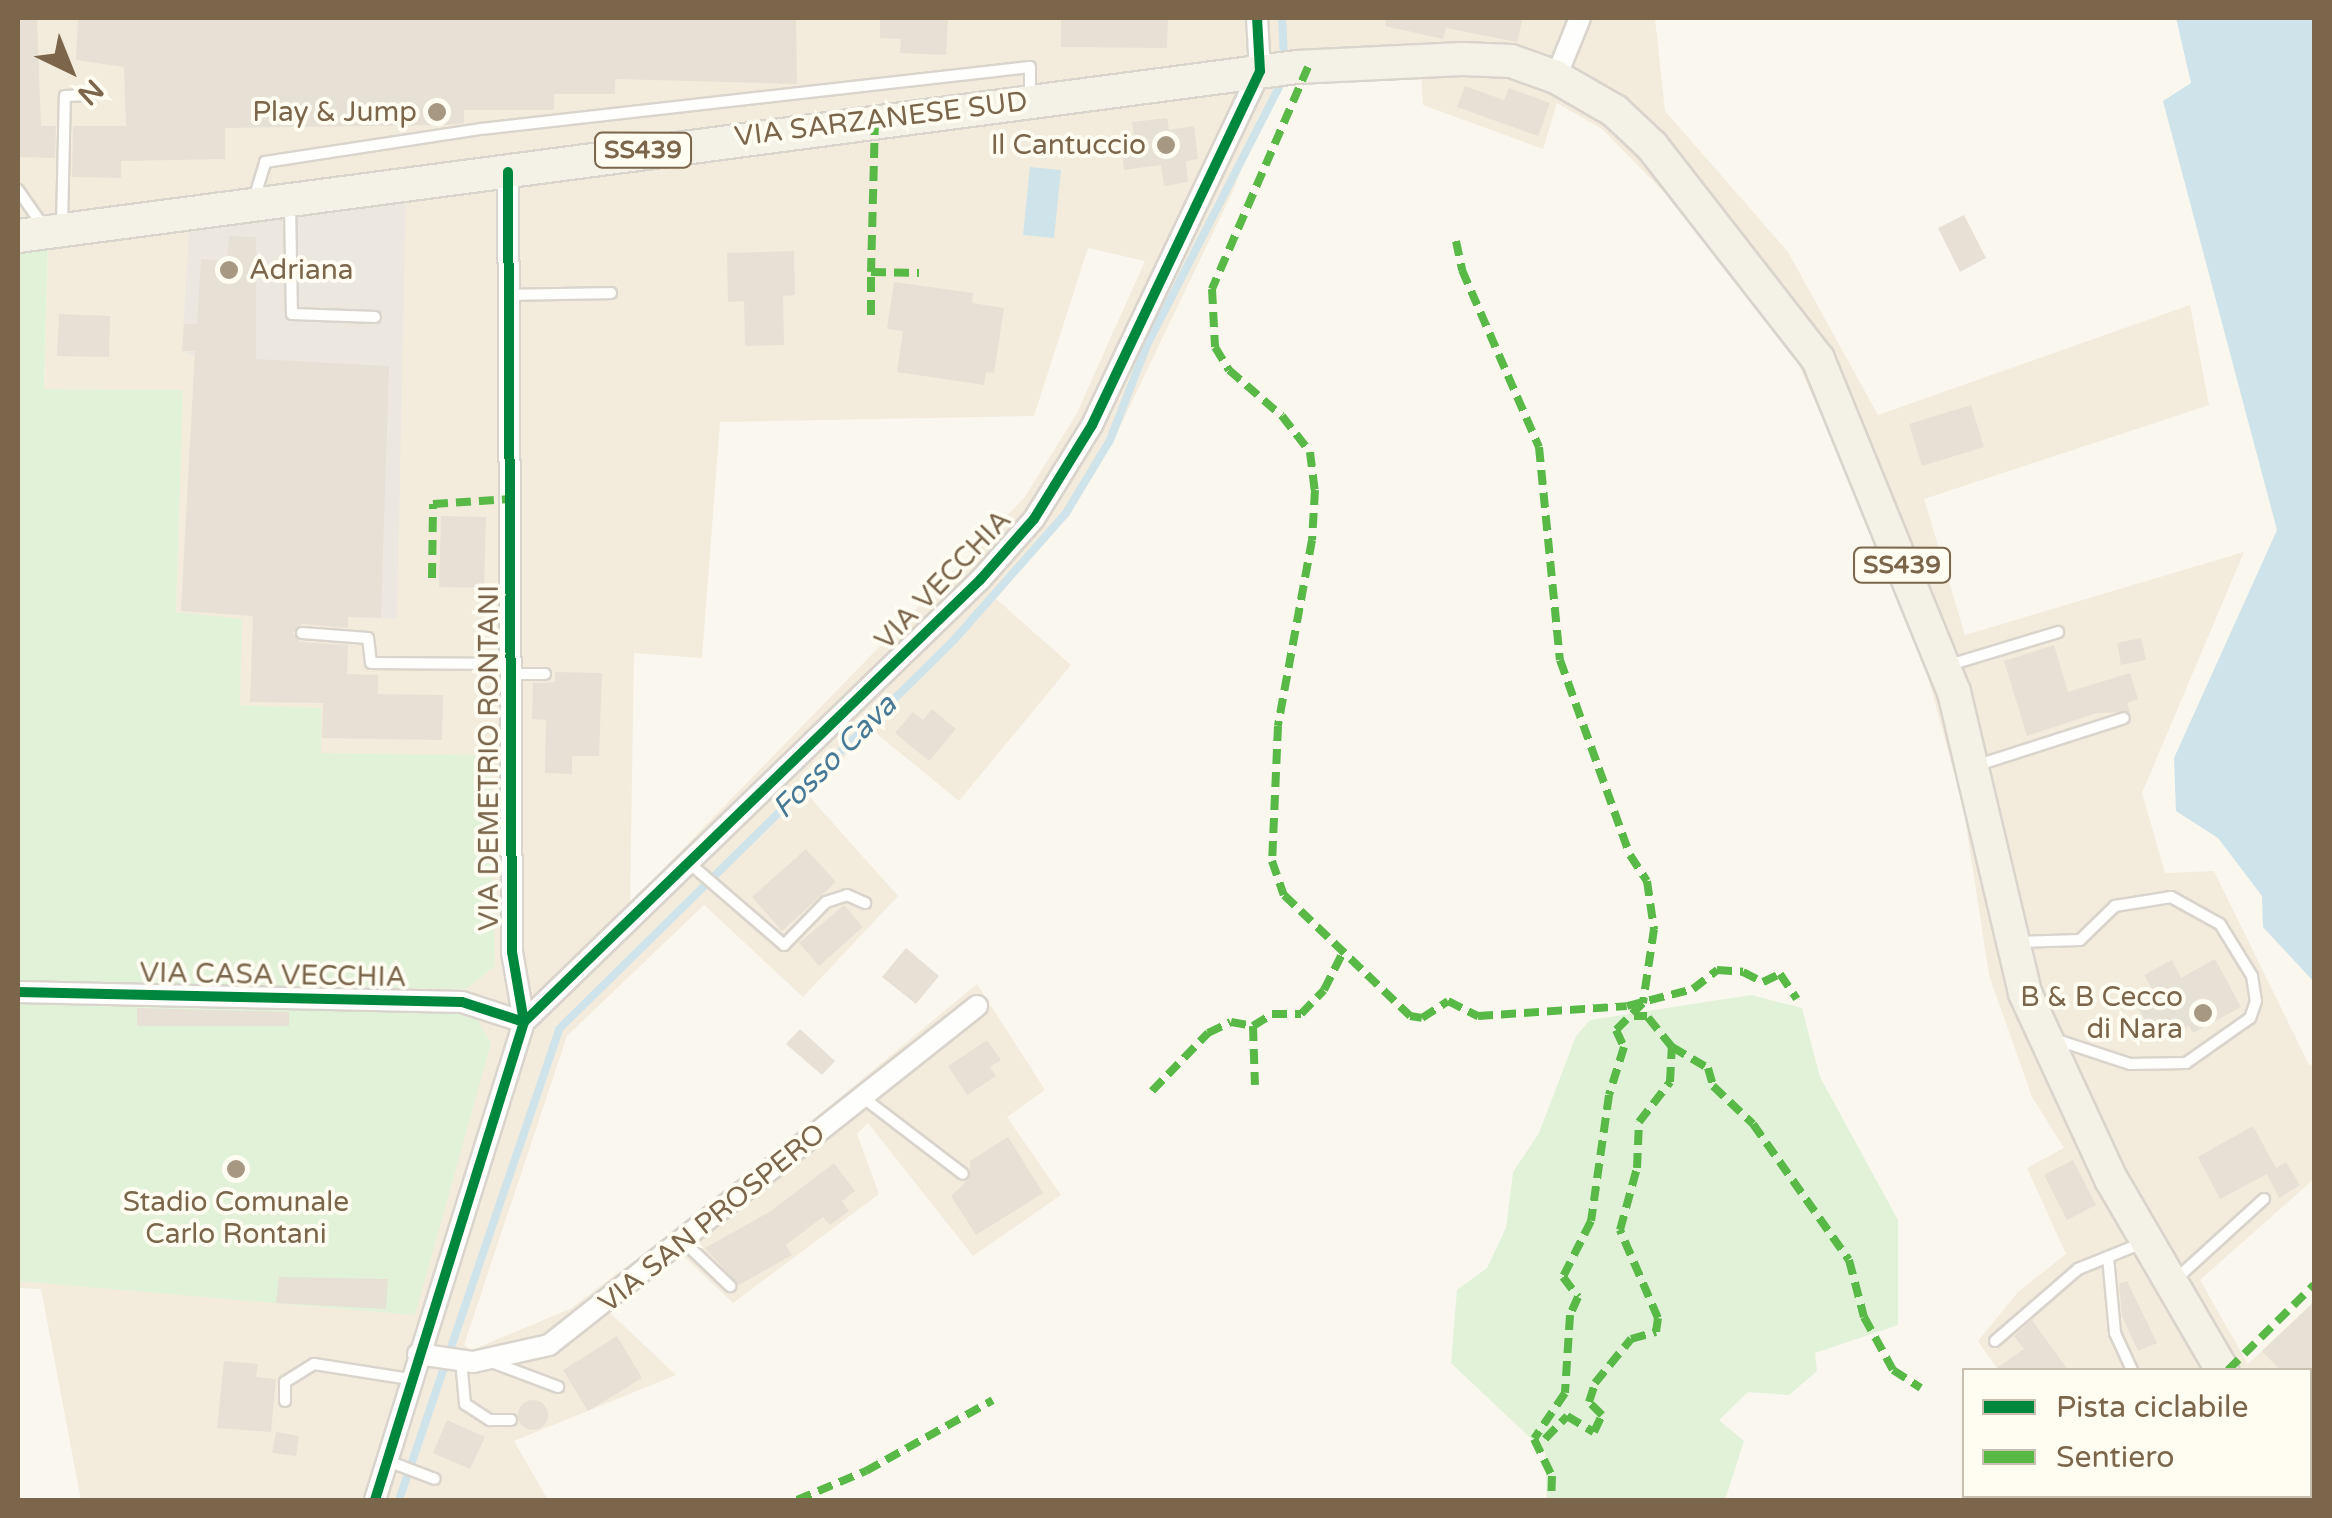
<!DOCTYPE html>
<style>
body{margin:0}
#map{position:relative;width:2332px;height:1518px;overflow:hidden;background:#faf7ee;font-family:"Varela Round",sans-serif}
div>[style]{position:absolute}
.residential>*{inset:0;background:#f3ecdc}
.industrial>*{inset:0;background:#ede8df}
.green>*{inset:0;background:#e2f2d9}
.water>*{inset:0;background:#cfe3ea}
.stream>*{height:8px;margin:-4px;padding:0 4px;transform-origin:4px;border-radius:4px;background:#cfe3ea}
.building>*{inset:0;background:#e7e0d5}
.round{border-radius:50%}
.roads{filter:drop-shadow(2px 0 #d9d4cc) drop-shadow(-2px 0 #d9d4cc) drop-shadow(0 2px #d9d4cc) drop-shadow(0 -2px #d9d4cc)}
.lane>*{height:10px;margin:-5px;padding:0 5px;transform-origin:5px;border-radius:5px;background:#fefefc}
.street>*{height:20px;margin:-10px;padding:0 10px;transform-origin:10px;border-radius:10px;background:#fefefc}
.primary>*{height:32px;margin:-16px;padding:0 16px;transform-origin:16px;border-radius:16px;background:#f4f1e6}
.quiet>*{height:8px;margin-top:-4px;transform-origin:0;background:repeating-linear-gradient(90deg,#58b947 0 15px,transparent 0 23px)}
.cycleway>*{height:10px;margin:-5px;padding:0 5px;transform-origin:5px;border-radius:5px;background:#00873e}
.dots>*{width:28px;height:28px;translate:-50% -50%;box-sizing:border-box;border:5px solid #fffcf2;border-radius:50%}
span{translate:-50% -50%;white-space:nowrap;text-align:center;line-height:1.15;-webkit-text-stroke:8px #fffcf2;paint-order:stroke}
.shield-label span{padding:2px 8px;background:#fffcf2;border:2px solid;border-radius:8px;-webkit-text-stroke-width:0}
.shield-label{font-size:25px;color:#7b654b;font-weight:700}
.poi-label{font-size:28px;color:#7b654b}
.right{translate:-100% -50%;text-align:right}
.left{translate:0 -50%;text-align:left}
.street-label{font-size:28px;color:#7b654b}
.water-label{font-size:30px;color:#467a96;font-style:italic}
.frame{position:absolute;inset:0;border:20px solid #7b654b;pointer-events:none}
.legend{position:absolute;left:1962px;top:1368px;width:350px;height:130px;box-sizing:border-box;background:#fffcf2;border:2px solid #cac0af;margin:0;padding:12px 18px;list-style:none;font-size:30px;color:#7b654b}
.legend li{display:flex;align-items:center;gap:20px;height:50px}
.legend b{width:50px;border:2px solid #cac0af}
.north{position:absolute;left:20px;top:20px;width:100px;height:100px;-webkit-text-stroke:8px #fffcf2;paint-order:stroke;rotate:137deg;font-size:28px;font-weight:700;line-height:40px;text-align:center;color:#7b654b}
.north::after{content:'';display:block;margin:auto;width:35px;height:45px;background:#7b654b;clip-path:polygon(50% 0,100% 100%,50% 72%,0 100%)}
</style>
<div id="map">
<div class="residential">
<div style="clip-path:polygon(evenodd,18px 18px,1655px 18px,1665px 111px,1788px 252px,1878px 415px,2190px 305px,2209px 405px,1924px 499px,1965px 635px,2244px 552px,2142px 793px,2165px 873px,2214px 871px,2309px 1065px,2314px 1064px,2314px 1179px,2200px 1280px,2248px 1364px,2314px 1301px,2314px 1500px,2189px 1496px,2310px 1496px,2310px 1370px,1998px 1370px,1978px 1341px,2018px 1292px,2066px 1254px,2027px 1168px,2064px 1148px,2032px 1097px,1989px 975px,1963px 805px,1927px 674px,1841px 461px,1794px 354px,1712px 241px,1602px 129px,1557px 103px,1543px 149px,1423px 105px,1421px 74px,1278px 76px,1232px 193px,1115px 437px,1074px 507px,995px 598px,1071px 665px,959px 801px,871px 729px,808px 795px,898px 896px,803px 997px,704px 905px,567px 1036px,464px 1345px,472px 1350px,570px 1309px,732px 1187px,977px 984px,1045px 1090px,1007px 1117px,1061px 1195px,973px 1256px,868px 1123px,857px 1134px,879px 1194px,733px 1303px,678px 1251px,608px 1311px,676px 1375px,514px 1441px,548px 1500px,405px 1500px,397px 1495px,395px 1500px,81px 1500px,41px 1289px,18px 1288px,18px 981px,321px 753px,320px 708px,239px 706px,176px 612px,182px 391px,44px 390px,48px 247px,18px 250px,18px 18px,1088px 248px,1145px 261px,1076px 415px,1024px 498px,630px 903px,634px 653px,702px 658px,720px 422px,1034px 416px,1088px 248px)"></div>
</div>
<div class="industrial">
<div style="clip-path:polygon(406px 198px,397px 619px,181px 611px,195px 357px,182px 351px,189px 227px)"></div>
</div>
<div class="green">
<div style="clip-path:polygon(48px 246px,44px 389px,183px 390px,176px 612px,242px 619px,240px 705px,321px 708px,321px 753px,490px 755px,495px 966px,466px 989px,18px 981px,18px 250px)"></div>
<div style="clip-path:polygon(1751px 995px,1802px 1008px,1820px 1077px,1898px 1220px,1898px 1325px,1815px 1353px,1817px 1371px,1789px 1395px,1748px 1392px,1719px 1420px,1744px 1441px,1725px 1500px,1547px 1500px,1545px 1452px,1451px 1363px,1457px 1290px,1487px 1268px,1506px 1228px,1513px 1172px,1539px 1133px,1576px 1036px,1590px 1020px)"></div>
<div style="clip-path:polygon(18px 1003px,466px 1013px,477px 1019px,491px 1043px,415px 1315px,18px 1281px)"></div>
</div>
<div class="water">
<div style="clip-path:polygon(2176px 18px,2314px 18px,2314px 982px,2263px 927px,2262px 896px,2218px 838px,2176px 811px,2174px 758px,2277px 530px,2163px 101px,2191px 83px)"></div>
<div style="clip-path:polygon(1030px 167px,1061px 170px,1054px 238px,1023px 235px)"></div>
</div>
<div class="stream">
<div style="left:1282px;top:18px;width:40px;rotate:87.1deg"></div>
<div style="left:399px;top:1500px;width:497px;rotate:-71.2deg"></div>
<div style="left:559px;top:1029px;width:554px;rotate:-44.56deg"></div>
<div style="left:954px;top:640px;width:169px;rotate:-48.6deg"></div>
<div style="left:1066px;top:513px;width:85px;rotate:-58.9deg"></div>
<div style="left:1110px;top:440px;width:102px;rotate:-68.7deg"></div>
<div style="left:1147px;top:345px;width:301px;rotate:-62.9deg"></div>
</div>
<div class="building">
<div style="clip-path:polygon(18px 18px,37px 18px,41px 126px,56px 126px,55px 158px,18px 157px)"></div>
<div style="clip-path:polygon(78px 18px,796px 18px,797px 84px,615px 79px,615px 94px,554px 94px,554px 110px,464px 110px,464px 123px,447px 125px,225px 128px,225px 159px,121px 161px,121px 178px,72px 177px,73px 126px,126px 126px,124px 67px,76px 60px)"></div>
<div style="clip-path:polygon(880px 18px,948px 18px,946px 55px,900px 53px,901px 39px,880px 38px)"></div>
<div style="clip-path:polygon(1061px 18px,1168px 18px,1167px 48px,1061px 47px)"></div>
<div style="clip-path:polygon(1386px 18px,1523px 18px,1517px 42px,1446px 28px,1443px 39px,1385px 26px)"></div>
<div style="clip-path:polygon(1465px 86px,1504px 100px,1509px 88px,1550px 103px,1538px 136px,1457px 107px)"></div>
<div style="clip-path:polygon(1167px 118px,1169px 130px,1194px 126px,1198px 159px,1186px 161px,1188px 182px,1164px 186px,1161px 165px,1124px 170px,1121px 145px,1135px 143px,1132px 122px)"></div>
<div style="clip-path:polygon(1964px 215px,1986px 258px,1960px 272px,1938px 228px)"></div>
<div style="clip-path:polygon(229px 236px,256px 237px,256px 359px,389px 366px,381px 618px,348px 617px,348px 628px,302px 624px,293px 633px,300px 642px,348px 645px,347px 674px,378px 675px,378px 694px,443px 695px,442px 740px,322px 738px,323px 703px,250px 702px,253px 616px,181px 611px,195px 351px,182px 351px,184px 324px,197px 324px,201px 259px,227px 261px)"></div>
<div style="clip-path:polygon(794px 251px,795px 295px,783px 296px,784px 345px,745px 346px,744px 301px,728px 302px,727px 253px)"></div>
<div style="clip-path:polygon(894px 282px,973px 293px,972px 303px,1004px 308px,994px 373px,986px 372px,984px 385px,897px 372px,903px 331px,887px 329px)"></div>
<div style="clip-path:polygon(59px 314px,110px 316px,109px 357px,57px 356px)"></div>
<div style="clip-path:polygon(1971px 405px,1984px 447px,1922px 466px,1909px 424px)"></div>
<div style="clip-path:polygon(441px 516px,486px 517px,484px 588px,439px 587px)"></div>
<div style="clip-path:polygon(2141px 638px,2146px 660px,2121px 665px,2117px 643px)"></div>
<div style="clip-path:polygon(2054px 645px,2068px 692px,2130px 673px,2138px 699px,2127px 703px,2130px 712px,2097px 713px,2027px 736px,2004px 661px)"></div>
<div style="clip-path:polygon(555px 672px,602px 673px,599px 756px,572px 756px,572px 774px,545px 773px,546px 720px,532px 719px,533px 683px,555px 682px)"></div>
<div style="clip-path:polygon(932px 709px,956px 729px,929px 761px,895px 733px,913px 712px,923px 720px)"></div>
<div style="clip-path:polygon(806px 849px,836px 882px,782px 931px,752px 897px)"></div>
<div style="clip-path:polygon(844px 905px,863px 927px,819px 966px,799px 943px)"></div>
<div style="clip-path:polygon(906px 948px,939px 976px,916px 1004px,882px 977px)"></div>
<div style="clip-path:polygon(2215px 959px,2241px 1007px,2193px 1033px,2189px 1026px,2157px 1043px,2136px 1004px,2155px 994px,2144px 975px,2172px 960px,2181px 978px)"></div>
<div style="clip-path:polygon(137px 1008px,289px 1012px,289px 1026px,137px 1026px)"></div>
<div style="clip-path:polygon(800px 1029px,835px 1061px,822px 1075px,786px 1044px)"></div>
<div style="clip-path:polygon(987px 1040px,1001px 1060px,990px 1067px,996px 1076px,967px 1095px,948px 1066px)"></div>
<div style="clip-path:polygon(2253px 1126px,2276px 1168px,2286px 1162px,2300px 1185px,2279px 1198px,2267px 1174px,2220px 1199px,2198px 1157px)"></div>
<div style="clip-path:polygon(1008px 1137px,1043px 1193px,976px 1235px,951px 1196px,970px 1178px,970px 1161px)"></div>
<div style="clip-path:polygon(2073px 1160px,2096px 1205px,2067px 1220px,2044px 1175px)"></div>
<div style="clip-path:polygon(834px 1163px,855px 1191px,842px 1201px,849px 1211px,830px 1225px,823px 1217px,786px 1245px,792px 1255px,739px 1285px,705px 1248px,771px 1211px)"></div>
<div style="clip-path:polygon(279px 1277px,388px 1279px,386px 1309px,276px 1303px)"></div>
<div style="clip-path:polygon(2127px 1281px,2157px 1343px,2138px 1351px,2122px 1316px,2119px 1284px)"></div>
<div style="clip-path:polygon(2314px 1302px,2314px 1370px,2280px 1370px,2262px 1351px)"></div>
<div style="clip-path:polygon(2032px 1320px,2068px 1370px,1994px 1370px,2024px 1349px,2014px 1336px)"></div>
<div style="clip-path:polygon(617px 1336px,642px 1378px,588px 1411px,563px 1370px)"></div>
<div style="clip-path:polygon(224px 1361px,258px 1364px,256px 1377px,276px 1379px,271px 1432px,217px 1428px)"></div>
<div class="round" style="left:518px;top:1400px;width:30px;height:30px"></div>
<div style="clip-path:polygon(447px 1420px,485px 1437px,470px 1469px,433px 1453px)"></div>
<div style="clip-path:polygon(276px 1432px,299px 1436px,296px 1456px,272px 1453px)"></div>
</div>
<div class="roads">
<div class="lane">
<div style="left:18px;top:190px;width:44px;rotate:55.2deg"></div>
<div style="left:254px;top:199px;width:39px;rotate:-73deg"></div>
<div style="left:265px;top:162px;width:219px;rotate:-8.7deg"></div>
<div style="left:481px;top:129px;width:552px;rotate:-6.44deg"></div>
<div style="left:1030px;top:67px;width:33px;rotate:90deg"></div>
<div style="left:290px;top:203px;width:111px;rotate:89deg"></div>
<div style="left:292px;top:314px;width:83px;rotate:2.1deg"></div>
<div style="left:62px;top:224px;width:128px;rotate:-88.7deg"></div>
<div style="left:65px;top:96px;width:26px;rotate:-2deg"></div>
<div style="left:508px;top:295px;width:103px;rotate:-1.1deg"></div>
<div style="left:302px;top:633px;width:66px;rotate:4.3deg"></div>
<div style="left:368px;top:638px;width:25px;rotate:83deg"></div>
<div style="left:371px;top:663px;width:142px;rotate:0.4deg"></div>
<div style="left:1949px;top:665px;width:114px;rotate:-16.8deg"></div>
<div style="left:513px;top:674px;width:32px"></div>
<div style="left:1978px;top:765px;width:153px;rotate:-17.8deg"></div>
<div style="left:688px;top:862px;width:127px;rotate:40.8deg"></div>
<div style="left:784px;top:945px;width:60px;rotate:-45.7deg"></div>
<div style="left:826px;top:902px;width:22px;rotate:-18deg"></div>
<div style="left:847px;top:895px;width:20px;rotate:24deg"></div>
<div style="left:2017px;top:942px;width:63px;rotate:-1.8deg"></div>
<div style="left:2080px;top:940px;width:49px;rotate:-44.2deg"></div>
<div style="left:2115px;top:906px;width:57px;rotate:-9.1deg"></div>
<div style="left:2171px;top:897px;width:56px;rotate:28.9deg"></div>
<div style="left:2220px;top:924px;width:61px;rotate:58.4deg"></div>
<div style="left:2252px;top:976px;width:25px;rotate:81deg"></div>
<div style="left:2256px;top:1001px;width:18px;rotate:109deg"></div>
<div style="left:2250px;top:1018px;width:78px;rotate:144.9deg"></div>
<div style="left:2186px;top:1063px;width:56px;rotate:179deg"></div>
<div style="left:2130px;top:1064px;width:80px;rotate:-161.8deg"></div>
<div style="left:861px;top:1096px;width:128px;rotate:37.4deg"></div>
<div style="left:684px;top:1242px;width:64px;rotate:43.7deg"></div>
<div style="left:2108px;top:1257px;width:76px;rotate:84.7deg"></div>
<div style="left:2115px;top:1333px;width:41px;rotate:65.3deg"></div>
<div style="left:2176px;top:1279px;width:119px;rotate:-42.3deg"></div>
<div style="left:1995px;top:1341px;width:110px;rotate:-40.9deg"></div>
<div style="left:2078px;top:1269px;width:69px;rotate:-22.1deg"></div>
<div style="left:461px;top:1360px;width:44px;rotate:84.8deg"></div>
<div style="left:465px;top:1404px;width:30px;rotate:33deg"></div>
<div style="left:490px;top:1420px;width:21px"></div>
<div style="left:489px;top:1361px;width:74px;rotate:20.6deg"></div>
<div style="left:285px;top:1401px;width:19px;rotate:-90deg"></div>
<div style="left:285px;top:1382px;width:34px;rotate:-32deg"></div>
<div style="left:314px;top:1364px;width:97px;rotate:8.9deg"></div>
<div style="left:2310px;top:1431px;width:6px;rotate:-51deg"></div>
<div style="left:385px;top:1460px;width:53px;rotate:20.8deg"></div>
<div style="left:2209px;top:1496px;width:5px;rotate:53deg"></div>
</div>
<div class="street">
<div style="left:1556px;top:77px;width:64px;rotate:-67.9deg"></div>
<div style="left:18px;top:992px;width:444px;rotate:1.3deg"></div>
<div style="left:462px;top:1002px;width:65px;rotate:17.9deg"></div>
<div style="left:524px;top:1022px;width:635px;rotate:-44.11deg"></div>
<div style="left:980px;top:580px;width:81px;rotate:-48.5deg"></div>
<div style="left:1034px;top:519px;width:110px;rotate:-58.3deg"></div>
<div style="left:1092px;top:425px;width:392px;rotate:-64.6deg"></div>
<div style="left:1260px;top:71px;width:53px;rotate:-93.2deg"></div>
<div style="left:418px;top:1354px;width:56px;rotate:8.3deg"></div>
<div style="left:473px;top:1362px;width:78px;rotate:-12.6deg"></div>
<div style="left:549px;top:1345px;width:546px;rotate:-38.38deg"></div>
<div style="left:375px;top:1500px;width:501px;rotate:-72.69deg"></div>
<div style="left:524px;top:1022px;width:71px;rotate:-99.7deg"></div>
<div style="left:512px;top:952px;width:780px;rotate:-90.29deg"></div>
</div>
<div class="primary">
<div style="left:18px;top:236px;width:1290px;rotate:-7.53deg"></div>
<div style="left:1297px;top:67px;width:165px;rotate:-2.8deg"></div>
<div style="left:1462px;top:59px;width:49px;rotate:2.3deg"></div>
<div style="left:1511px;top:61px;width:48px;rotate:19.6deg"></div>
<div style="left:1556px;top:77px;width:68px;rotate:30deg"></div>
<div style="left:1615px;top:111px;width:51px;rotate:43.4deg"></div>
<div style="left:1652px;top:146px;width:270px;rotate:52.1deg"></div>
<div style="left:1818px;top:359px;width:360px;rotate:67.8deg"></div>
<div style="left:1954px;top:692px;width:309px;rotate:76.7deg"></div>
<div style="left:2025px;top:993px;width:205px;rotate:65.2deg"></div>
<div style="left:2111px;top:1179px;width:221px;rotate:59.8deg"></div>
<div style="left:2299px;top:1496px;width:5px;rotate:53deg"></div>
</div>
</div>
<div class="quiet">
<div style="left:1308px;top:67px;width:242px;rotate:113.4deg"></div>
<div style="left:1212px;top:289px;width:58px;rotate:87deg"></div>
<div style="left:1215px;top:347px;width:27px;rotate:59deg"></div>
<div style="left:1229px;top:370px;width:70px;rotate:41deg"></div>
<div style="left:1282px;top:416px;width:46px;rotate:52.1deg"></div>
<div style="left:1310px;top:452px;width:38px;rotate:83deg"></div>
<div style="left:1315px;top:490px;width:50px;rotate:93.4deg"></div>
<div style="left:1312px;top:540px;width:189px;rotate:100.4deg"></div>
<div style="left:1278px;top:726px;width:135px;rotate:92.5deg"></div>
<div style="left:1272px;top:861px;width:36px;rotate:71deg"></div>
<div style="left:1284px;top:895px;width:175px;rotate:43.8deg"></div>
<div style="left:1410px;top:1016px;width:12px;rotate:9deg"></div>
<div style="left:1422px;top:1018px;width:31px;rotate:-33deg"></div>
<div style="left:1448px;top:1001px;width:34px;rotate:27deg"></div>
<div style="left:1478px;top:1016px;width:149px;rotate:-3.8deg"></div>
<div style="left:1627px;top:1006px;width:68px;rotate:-14.4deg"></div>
<div style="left:1693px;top:989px;width:31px;rotate:-38deg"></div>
<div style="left:1717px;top:970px;width:26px;rotate:4deg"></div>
<div style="left:1743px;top:972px;width:22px;rotate:27deg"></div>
<div style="left:1763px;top:982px;width:19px;rotate:-25deg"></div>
<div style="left:1780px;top:974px;width:30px;rotate:56deg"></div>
<div style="left:875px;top:120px;width:152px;rotate:91.5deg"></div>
<div style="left:871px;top:272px;width:48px;rotate:1.2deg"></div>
<div style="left:1456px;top:241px;width:30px;rotate:78deg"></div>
<div style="left:1462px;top:270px;width:193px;rotate:66.5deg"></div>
<div style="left:1539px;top:447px;width:214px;rotate:84.4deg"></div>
<div style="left:1560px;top:660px;width:207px;rotate:70.3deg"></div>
<div style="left:1630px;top:855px;width:31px;rotate:57deg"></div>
<div style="left:1647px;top:881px;width:49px;rotate:81.7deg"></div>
<div style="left:1654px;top:929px;width:75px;rotate:98.5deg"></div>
<div style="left:1643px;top:1003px;width:38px;rotate:135deg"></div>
<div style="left:1616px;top:1030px;width:19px;rotate:65deg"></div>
<div style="left:1624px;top:1047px;width:50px;rotate:107.4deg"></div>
<div style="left:1609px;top:1095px;width:127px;rotate:98.1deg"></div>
<div style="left:1591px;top:1221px;width:63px;rotate:116.6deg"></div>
<div style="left:1563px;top:1277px;width:25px;rotate:53deg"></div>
<div style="left:1578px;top:1297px;width:20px;rotate:114deg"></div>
<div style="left:1570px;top:1315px;width:78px;rotate:93.7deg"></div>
<div style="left:1565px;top:1393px;width:55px;rotate:124deg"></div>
<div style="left:1534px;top:1439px;width:41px;rotate:64.1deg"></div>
<div style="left:1552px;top:1476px;width:24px;rotate:92deg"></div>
<div style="left:871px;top:315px;width:43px;rotate:-90deg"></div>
<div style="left:432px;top:578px;width:74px;rotate:-89.2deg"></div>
<div style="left:433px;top:504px;width:78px;rotate:-3.7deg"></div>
<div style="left:1253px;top:1026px;width:59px;rotate:88.1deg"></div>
<div style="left:1672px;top:1047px;width:42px;rotate:30.3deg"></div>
<div style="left:1708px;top:1068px;width:19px;rotate:74deg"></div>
<div style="left:1713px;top:1086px;width:55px;rotate:43.5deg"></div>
<div style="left:1753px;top:1124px;width:166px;rotate:54.8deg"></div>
<div style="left:1849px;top:1260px;width:59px;rotate:75.3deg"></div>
<div style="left:1864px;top:1317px;width:60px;rotate:61.3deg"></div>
<div style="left:1893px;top:1370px;width:33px;rotate:33deg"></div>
<div style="left:1152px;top:1091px;width:81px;rotate:-46deg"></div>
<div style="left:1208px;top:1033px;width:25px;rotate:-26deg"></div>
<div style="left:1231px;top:1022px;width:22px;rotate:10deg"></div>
<div style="left:1253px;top:1026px;width:22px;rotate:-32deg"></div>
<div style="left:1272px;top:1014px;width:29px"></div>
<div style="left:1301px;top:1014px;width:33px;rotate:-46deg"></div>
<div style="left:1324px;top:990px;width:40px;rotate:-63.4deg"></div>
<div style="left:2228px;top:1370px;width:121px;rotate:-44.7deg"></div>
<div style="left:1545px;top:1439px;width:32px;rotate:-46deg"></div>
<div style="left:1567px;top:1416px;width:31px;rotate:31deg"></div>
<div style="left:1594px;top:1432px;width:19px;rotate:-65deg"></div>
<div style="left:1602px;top:1415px;width:18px;rotate:-135deg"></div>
<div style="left:1589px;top:1402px;width:20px;rotate:-72deg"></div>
<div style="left:1595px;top:1383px;width:57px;rotate:-50.7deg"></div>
<div style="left:1631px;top:1339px;width:26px;rotate:-16deg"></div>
<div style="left:1656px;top:1332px;width:14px;rotate:-82deg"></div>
<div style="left:1658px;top:1318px;width:96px;rotate:-113.4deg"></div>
<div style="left:1620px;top:1230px;width:64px;rotate:-74.7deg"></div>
<div style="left:1637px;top:1168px;width:46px;rotate:-87.5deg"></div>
<div style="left:1639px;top:1122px;width:51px;rotate:-52.2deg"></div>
<div style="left:1670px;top:1082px;width:35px;rotate:-87deg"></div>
<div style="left:1672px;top:1047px;width:40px;rotate:-129deg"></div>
<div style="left:1647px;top:1016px;width:13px;rotate:180deg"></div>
<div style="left:2146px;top:1496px;width:4px;rotate:63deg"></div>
<div style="left:797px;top:1500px;width:75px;rotate:-22.8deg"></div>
<div style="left:866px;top:1471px;width:145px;rotate:-29.2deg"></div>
</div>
<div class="cycleway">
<div style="left:18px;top:992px;width:444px;rotate:1.3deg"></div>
<div style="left:462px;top:1002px;width:65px;rotate:17.9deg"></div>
<div style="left:524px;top:1022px;width:635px;rotate:-44.11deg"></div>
<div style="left:980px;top:580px;width:81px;rotate:-48.5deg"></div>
<div style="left:1034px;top:519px;width:110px;rotate:-58.3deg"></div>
<div style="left:1092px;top:425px;width:392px;rotate:-64.6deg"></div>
<div style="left:1260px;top:71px;width:53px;rotate:-93.2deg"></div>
<div style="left:375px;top:1500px;width:501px;rotate:-72.69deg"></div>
<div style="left:524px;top:1022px;width:71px;rotate:-99.7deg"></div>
<div style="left:512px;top:952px;width:780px;rotate:-90.29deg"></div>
</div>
<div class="dots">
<div style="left:437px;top:112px;background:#a79884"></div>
<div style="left:1166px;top:145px;background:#a79884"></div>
<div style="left:229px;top:270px;background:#a79884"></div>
<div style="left:2203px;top:1013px;background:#a79884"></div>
<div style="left:236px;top:1169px;background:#a79884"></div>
</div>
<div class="shield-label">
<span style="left:643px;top:150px">SS439</span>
<span style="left:1902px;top:565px">SS439</span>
</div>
<div class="poi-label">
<span class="right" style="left:417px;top:112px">Play &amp; Jump</span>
<span class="right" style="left:1146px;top:145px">Il Cantuccio</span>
<span class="left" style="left:249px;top:270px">Adriana</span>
<span class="right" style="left:2183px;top:1013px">B &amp; B Cecco<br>di Nara</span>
<span style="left:236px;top:1218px">Stadio Comunale<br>Carlo Rontani</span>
</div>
<div class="street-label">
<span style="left:881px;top:119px;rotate:-7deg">VIA SARZANESE SUD</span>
<span style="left:943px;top:580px;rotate:-46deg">VIA VECCHIA</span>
<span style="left:489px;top:758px;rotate:-90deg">VIA DEMETRIO RONTANI</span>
<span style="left:273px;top:975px;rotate:1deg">VIA CASA VECCHIA</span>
<span style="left:712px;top:1218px;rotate:-39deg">VIA SAN PROSPERO</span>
</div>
<div class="water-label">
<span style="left:835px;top:757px;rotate:-45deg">Fosso Cava</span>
</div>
<div class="frame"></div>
<ul class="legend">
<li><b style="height:12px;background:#00873e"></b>Pista ciclabile</li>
<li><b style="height:12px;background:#58b947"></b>Sentiero</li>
</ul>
<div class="north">N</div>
</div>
